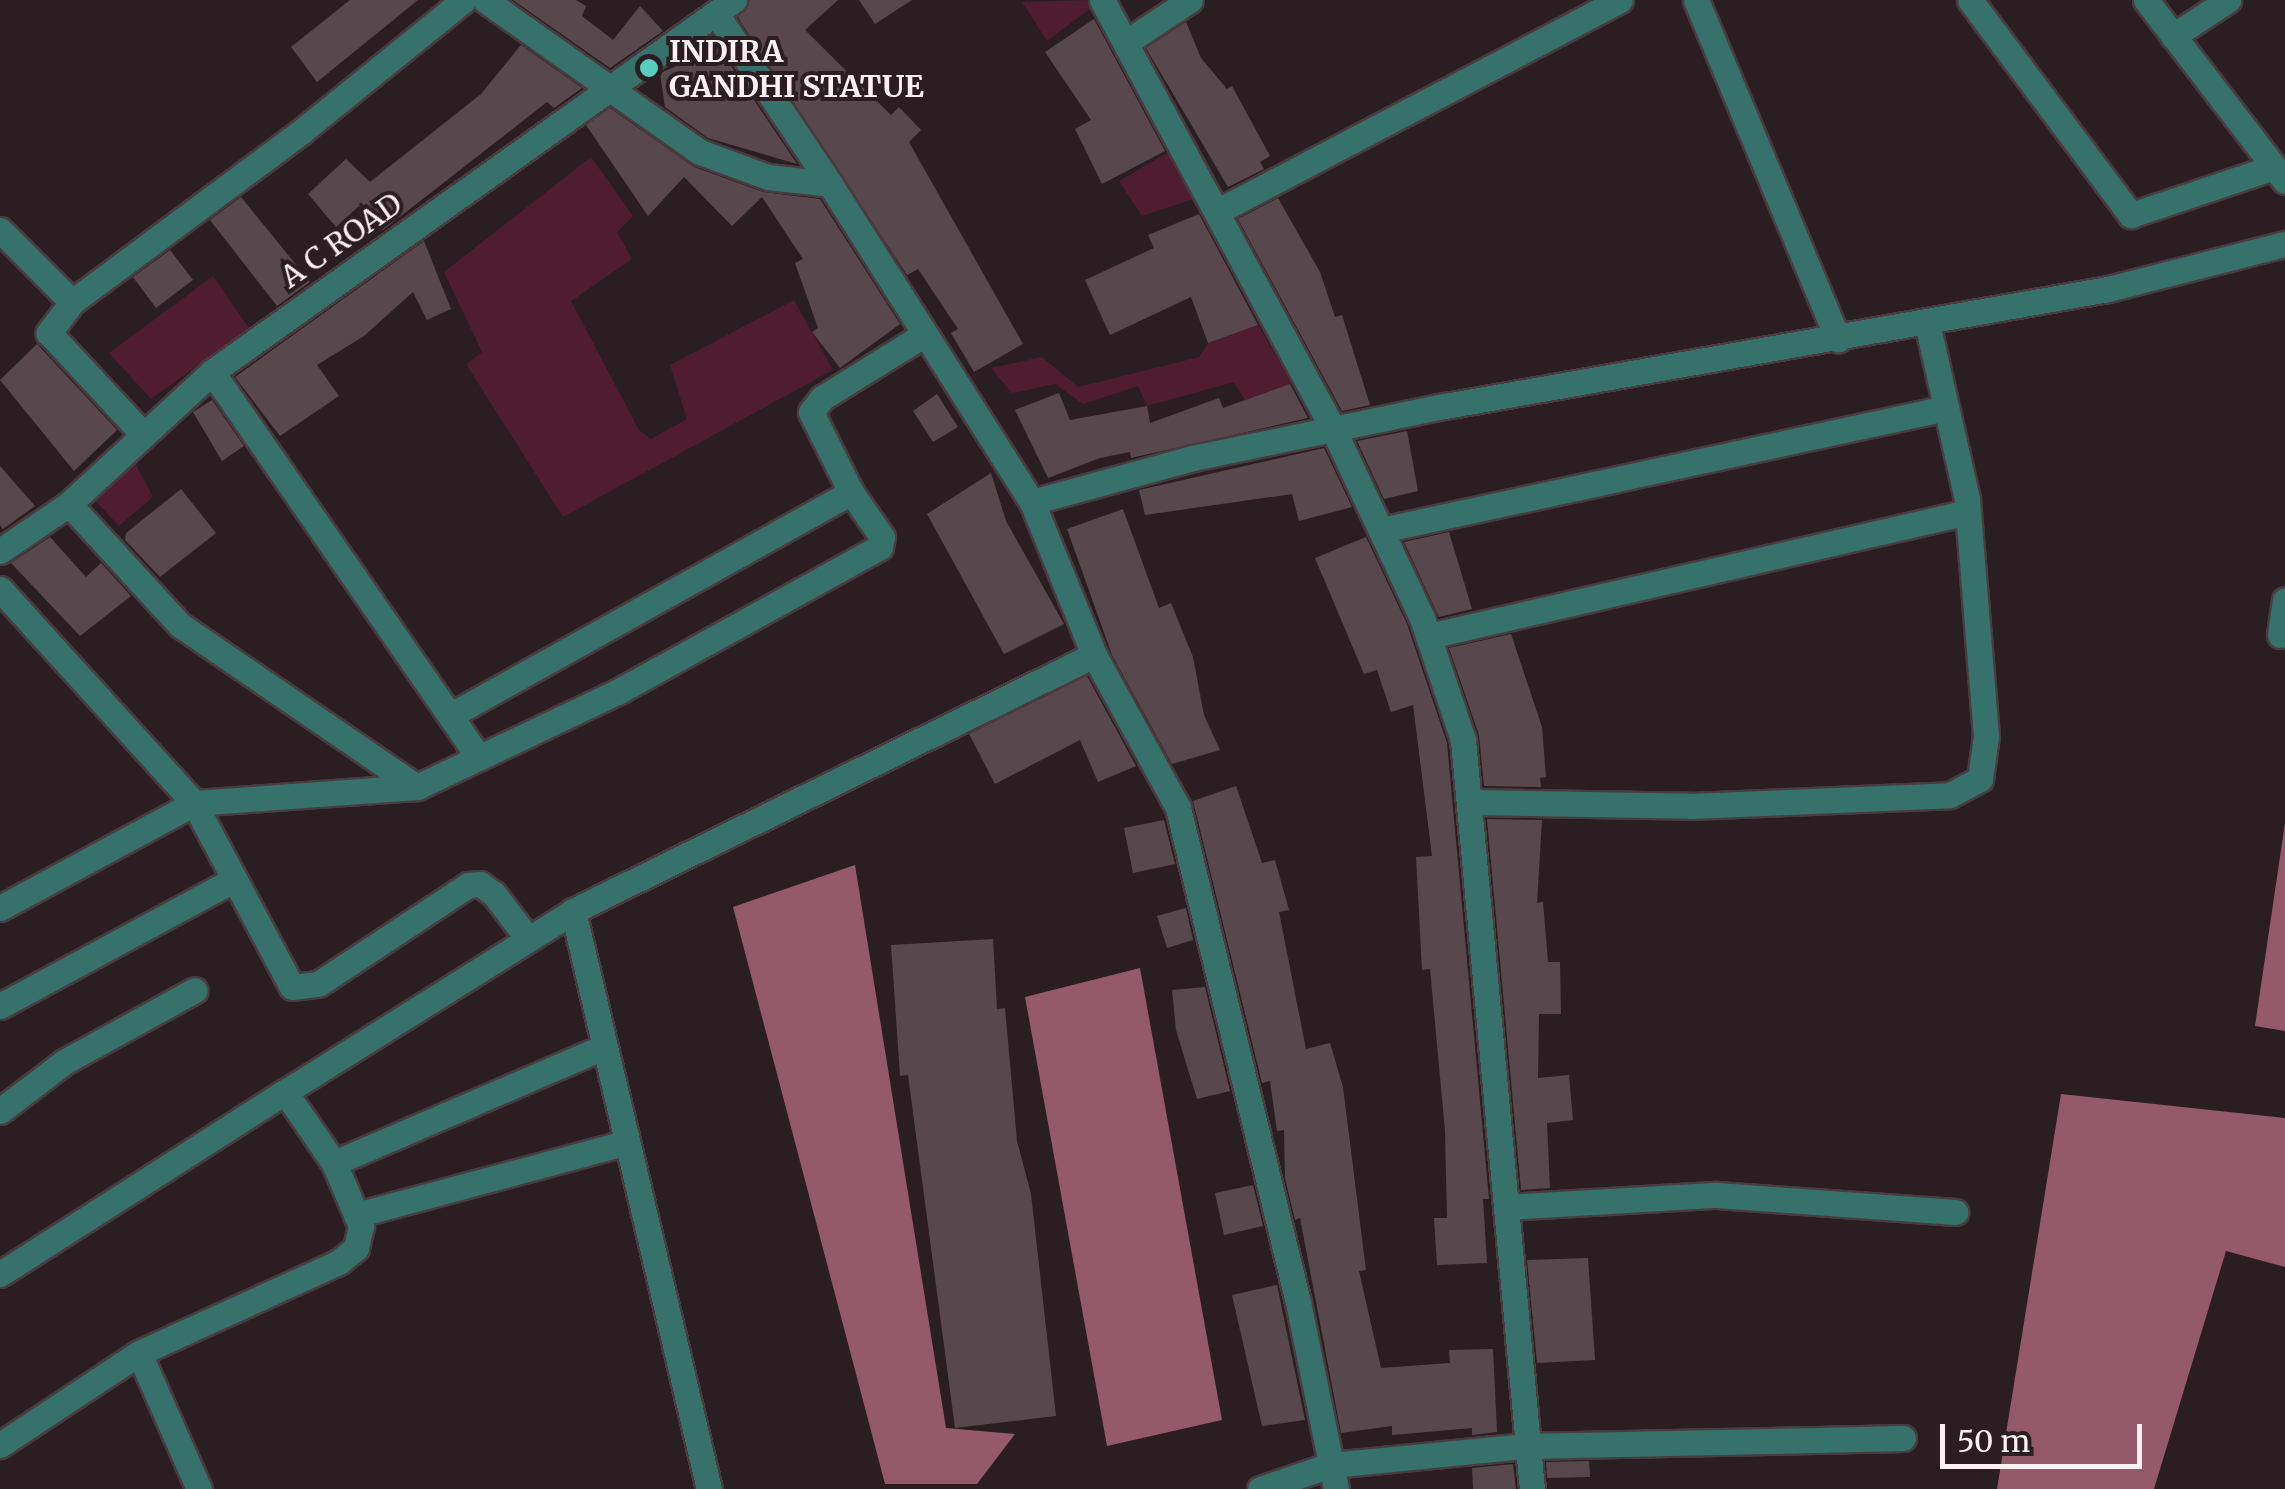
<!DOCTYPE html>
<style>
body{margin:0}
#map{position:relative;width:2285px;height:1489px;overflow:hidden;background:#2b1e22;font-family:Merriweather,serif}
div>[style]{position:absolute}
.green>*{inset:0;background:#501c30}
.water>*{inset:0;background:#95596c}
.building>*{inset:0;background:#58484d}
.roads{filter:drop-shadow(2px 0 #483c40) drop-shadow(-2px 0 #483c40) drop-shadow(0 2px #483c40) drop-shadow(0 -2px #483c40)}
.minor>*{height:25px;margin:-12.5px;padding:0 12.5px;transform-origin:12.5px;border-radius:12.5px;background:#367269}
.dots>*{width:28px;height:28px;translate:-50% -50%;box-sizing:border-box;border:5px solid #2b1e22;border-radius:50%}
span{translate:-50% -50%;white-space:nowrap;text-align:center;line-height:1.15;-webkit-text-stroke:8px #2b1e22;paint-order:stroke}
.poi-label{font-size:30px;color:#fcf2f5;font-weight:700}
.left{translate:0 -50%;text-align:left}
.street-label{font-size:30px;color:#fcf2f5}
.scale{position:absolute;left:1940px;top:1424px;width:202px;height:45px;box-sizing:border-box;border:5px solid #fcf2f5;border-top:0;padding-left:12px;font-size:30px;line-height:35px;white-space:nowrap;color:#fcf2f5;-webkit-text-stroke:8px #2b1e22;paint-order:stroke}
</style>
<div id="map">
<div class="green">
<div style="clip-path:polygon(1091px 0,1095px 5px,1047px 41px,1022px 2px)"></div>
<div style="clip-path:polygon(1174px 149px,1194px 199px,1142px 216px,1119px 181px)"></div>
<div style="clip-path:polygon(591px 157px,633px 216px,617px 232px,632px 259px,571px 301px,639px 430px,651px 439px,687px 419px,670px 365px,794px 300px,833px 370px,563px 517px,466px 364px,482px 352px,444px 272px)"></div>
<div style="clip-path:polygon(213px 276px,249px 328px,151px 399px,109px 353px)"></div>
<div style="clip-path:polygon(1258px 325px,1292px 384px,1245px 400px,1234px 382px,1147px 406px,1138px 386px,1083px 404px,1055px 384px,1012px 393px,991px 368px,1042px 357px,1078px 387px,1199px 357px,1208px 343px)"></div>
<div style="clip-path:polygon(133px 459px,153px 497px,119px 526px,91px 496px)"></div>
</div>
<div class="water">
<div style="clip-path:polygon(2285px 823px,2285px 1031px,2255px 1026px)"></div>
<div style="clip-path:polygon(855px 865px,946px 1428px,1015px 1434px,977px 1484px,885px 1484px,733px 907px)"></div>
<div style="clip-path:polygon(1140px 968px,1222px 1420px,1107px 1446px,1025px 997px)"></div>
<div style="clip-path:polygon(2061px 1094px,2285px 1118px,2285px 1267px,2226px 1251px,2154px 1489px,1997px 1489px)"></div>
</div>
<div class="building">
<div style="clip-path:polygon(350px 0,418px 0,317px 82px,291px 47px)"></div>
<div style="clip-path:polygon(513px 0,576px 0,586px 6px,582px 16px,613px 40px,640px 6px,663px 31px,610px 68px)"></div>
<div style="clip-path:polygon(750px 0,838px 0,805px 30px,891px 115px,899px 107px,921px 130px,909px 142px,1023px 344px,974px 372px,951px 333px,958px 329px,918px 269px,907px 275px,742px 24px,738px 17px)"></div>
<div style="clip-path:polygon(859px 0,912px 0,875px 24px)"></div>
<div style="clip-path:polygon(1094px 19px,1165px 151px,1102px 184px,1075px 129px,1091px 120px,1045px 52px)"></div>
<div style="clip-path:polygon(1186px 22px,1201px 58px,1227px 89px,1232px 86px,1270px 156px,1260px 162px,1264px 169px,1228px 187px,1146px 48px)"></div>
<div style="clip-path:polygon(521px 45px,582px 88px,554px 108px,547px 102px,383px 230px,359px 206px,336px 227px,308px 194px,346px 159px,370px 182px,481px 94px)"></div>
<div style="clip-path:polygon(719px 48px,797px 164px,708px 138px,665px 107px,660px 73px)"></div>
<div style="clip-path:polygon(610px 108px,694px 167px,763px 192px,820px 199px,900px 324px,840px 368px,812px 332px,818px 328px,795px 263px,803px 259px,762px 197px,732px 226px,684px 177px,648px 216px,586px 125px)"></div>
<div style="clip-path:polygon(241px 197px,310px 282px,277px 306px,210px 220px)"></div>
<div style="clip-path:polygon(1278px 198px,1320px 272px,1335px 317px,1342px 315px,1370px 405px,1342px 411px,1238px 219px)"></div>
<div style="clip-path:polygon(1199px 214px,1258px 325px,1208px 343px,1191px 297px,1110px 335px,1085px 280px,1154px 248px,1148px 235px)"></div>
<div style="clip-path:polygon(424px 241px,451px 309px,427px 320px,413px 292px,364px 336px,317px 365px,339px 396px,280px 436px,235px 377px)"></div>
<div style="clip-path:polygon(170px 250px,193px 280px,156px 308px,133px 277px)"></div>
<div style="clip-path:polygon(37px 344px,117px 430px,74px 471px,0 380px)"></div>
<div style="clip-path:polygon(1290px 384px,1308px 418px,1131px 458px,1130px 452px,1100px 458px,1048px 478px,1015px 410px,1059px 393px,1070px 420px,1147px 406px,1150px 423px,1219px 398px,1223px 408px)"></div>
<div style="clip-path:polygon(937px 394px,958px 427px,933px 442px,913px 411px)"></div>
<div style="clip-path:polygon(212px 400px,244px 446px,222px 461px,193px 412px)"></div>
<div style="clip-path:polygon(1407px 431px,1418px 491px,1384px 499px,1357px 441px)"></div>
<div style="clip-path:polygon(1324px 448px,1352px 507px,1299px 521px,1292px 494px,1145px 515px,1139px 490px)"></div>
<div style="clip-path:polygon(0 466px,35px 506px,3px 529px,0 525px)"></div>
<div style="clip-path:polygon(991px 473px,1006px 521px,1064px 624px,1004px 654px,927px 514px)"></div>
<div style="clip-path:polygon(181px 489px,216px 533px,160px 577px,125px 540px,126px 533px)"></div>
<div style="clip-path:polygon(1123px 509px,1159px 608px,1171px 603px,1193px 657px,1204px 715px,1220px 750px,1172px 764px,1112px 655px,1067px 529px)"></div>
<div style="clip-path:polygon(1449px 532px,1472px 609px,1439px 617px,1404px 542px)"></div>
<div style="clip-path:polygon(50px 537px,86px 577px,101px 563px,131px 596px,80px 636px,11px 563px)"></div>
<div style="clip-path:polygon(1366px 537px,1407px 624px,1447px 743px,1489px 1199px,1483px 1199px,1487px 1263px,1437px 1265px,1434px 1218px,1447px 1218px,1445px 1131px,1430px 969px,1422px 970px,1416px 857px,1432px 856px,1413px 705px,1391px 712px,1377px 670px,1364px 674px,1315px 558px)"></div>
<div style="clip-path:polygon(1511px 634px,1542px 727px,1546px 777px,1540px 778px,1541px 787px,1484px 786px,1479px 735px,1449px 648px)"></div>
<div style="clip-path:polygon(1087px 676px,1136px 766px,1098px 782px,1080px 740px,995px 784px,969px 734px)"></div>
<div style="clip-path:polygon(1236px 786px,1262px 863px,1275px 860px,1289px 910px,1279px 912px,1306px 1049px,1330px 1043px,1343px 1087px,1366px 1270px,1359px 1271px,1381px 1368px,1450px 1363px,1449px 1350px,1493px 1349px,1497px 1432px,1472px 1435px,1472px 1428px,1392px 1435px,1392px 1426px,1341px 1433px,1300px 1218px,1295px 1220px,1285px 1178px,1284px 1130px,1277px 1131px,1270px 1081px,1262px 1083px,1193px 801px)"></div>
<div style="clip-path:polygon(1487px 819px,1542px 820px,1537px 903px,1543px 902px,1548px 962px,1560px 962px,1561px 1014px,1539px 1014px,1538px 1078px,1569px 1075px,1573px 1120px,1547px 1123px,1550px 1188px,1521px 1190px)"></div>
<div style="clip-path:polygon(1164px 820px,1175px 864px,1133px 873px,1124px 828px)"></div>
<div style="clip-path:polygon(1186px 908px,1193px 940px,1167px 948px,1157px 916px)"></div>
<div style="clip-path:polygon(993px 939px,997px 1009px,1005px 1008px,1017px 1141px,1031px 1194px,1056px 1416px,955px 1428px,908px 1075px,900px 1076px,891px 945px)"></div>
<div style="clip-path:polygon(1205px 987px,1230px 1091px,1197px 1099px,1176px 1030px,1172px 990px)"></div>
<div style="clip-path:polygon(1253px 1185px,1263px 1226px,1224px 1235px,1215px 1193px)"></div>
<div style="clip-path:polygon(1588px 1258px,1595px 1360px,1537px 1363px,1527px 1260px)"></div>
<div style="clip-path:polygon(1277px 1285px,1305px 1420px,1262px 1426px,1232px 1295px)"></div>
<div style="clip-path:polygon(1589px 1461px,1590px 1477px,1547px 1478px,1546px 1462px)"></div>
<div style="clip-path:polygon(1513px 1464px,1516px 1489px,1473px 1489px,1472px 1468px)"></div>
</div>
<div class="roads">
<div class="minor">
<div style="left:485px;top:0;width:263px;rotate:35.3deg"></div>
<div style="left:700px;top:152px;width:72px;rotate:20.2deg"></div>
<div style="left:768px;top:177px;width:62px;rotate:6.4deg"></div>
<div style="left:830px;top:184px;width:377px;rotate:57.6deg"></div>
<div style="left:1032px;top:502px;width:165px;rotate:67.9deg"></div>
<div style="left:1094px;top:655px;width:175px;rotate:61.2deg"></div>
<div style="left:1178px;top:808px;width:508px;rotate:76.35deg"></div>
<div style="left:1298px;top:1302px;width:191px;rotate:78.5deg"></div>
<div style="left:1102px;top:0;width:487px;rotate:61.7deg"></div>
<div style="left:1333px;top:429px;width:209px;rotate:64.8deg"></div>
<div style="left:1422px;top:618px;width:129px;rotate:71.4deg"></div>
<div style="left:1463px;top:740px;width:752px;rotate:84.74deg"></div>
<div style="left:1696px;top:0;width:368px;rotate:67.3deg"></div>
<div style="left:1970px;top:0;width:269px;rotate:53.2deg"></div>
<div style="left:2131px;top:215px;width:151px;rotate:-18.6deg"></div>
<div style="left:2146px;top:0;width:228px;rotate:52.5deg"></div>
<div style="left:717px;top:15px;width:203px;rotate:56.2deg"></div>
<div style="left:2173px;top:36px;width:66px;rotate:-33.2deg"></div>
<div style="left:1128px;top:41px;width:74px;rotate:-33.5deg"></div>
<div style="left:1218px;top:211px;width:454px;rotate:-27.7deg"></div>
<div style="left:0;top:230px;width:102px;rotate:45deg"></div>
<div style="left:72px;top:302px;width:287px;rotate:-36.6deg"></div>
<div style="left:302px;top:131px;width:208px;rotate:-39deg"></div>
<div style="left:72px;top:302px;width:39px;rotate:127deg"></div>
<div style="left:49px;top:333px;width:138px;rotate:47.1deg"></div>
<div style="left:212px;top:372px;width:469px;rotate:55.3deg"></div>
<div style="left:1032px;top:502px;width:167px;rotate:-15.3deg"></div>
<div style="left:1193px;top:458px;width:257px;rotate:-11.7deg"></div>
<div style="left:1445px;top:406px;width:673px;rotate:-10.01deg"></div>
<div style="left:2108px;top:289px;width:183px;rotate:-14.3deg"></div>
<div style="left:69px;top:504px;width:164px;rotate:47.5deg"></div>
<div style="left:180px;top:625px;width:287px;rotate:34.4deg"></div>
<div style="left:1381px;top:530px;width:578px;rotate:-12.18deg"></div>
<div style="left:0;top:551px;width:83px;rotate:-34.3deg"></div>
<div style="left:69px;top:504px;width:195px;rotate:-42.7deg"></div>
<div style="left:212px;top:372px;width:641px;rotate:-35.48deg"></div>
<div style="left:0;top:589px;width:289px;rotate:47.8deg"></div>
<div style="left:194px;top:803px;width:208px;rotate:62deg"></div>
<div style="left:292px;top:987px;width:26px;rotate:-7deg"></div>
<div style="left:318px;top:984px;width:180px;rotate:-33.4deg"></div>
<div style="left:468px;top:885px;width:12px;rotate:-5deg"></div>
<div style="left:480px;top:884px;width:17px;rotate:36deg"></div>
<div style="left:494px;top:894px;width:56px;rotate:52.9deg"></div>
<div style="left:2280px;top:635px;width:35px;rotate:-82deg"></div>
<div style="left:1429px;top:636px;width:553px;rotate:-12.96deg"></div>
<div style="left:451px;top:715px;width:458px;rotate:-29.1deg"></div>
<div style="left:851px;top:492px;width:89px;rotate:-116.6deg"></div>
<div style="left:811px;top:412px;width:18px;rotate:-52deg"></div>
<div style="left:822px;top:398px;width:121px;rotate:-31.9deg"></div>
<div style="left:1471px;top:802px;width:220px;rotate:1deg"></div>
<div style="left:1691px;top:806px;width:259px;rotate:-2.4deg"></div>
<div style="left:1950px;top:795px;width:34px;rotate:-28deg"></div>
<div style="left:1980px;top:779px;width:43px;rotate:-82.1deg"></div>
<div style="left:1986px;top:736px;width:238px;rotate:-94.6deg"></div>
<div style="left:1967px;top:499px;width:180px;rotate:-102.8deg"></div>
<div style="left:0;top:908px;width:221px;rotate:-28.4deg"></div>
<div style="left:194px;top:803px;width:224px;rotate:-4.1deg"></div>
<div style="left:417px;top:787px;width:224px;rotate:-25.4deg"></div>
<div style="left:619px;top:691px;width:298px;rotate:-28.9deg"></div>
<div style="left:880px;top:547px;width:10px;rotate:-79deg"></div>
<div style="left:882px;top:537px;width:55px;rotate:-124.6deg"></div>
<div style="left:0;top:1006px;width:263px;rotate:-28.4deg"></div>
<div style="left:285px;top:1092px;width:340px;rotate:-32.1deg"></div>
<div style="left:0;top:1111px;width:81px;rotate:-37.4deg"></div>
<div style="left:64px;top:1062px;width:149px;rotate:-28.8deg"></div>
<div style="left:334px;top:1163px;width:291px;rotate:-23.3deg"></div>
<div style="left:1506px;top:1207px;width:211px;rotate:-3.3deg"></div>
<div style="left:1717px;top:1195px;width:239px;rotate:4.1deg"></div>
<div style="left:356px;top:1215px;width:278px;rotate:-15deg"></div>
<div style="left:0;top:1274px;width:338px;rotate:-32.6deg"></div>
<div style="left:285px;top:1092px;width:86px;rotate:55.4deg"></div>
<div style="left:334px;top:1163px;width:69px;rotate:66.8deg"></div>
<div style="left:361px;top:1226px;width:23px;rotate:103deg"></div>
<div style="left:356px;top:1248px;width:22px;rotate:141deg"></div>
<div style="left:339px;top:1262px;width:220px;rotate:155.5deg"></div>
<div style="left:139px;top:1353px;width:167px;rotate:146.5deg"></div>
<div style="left:139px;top:1353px;width:149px;rotate:66.2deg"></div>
<div style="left:709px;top:1489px;width:594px;rotate:-103.24deg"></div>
<div style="left:573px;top:911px;width:580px;rotate:-26.17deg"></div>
<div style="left:1260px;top:1489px;width:75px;rotate:-18.7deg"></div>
<div style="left:1331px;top:1465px;width:196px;rotate:-5.6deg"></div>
<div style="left:1526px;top:1446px;width:377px;rotate:-1.2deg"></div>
</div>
</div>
<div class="dots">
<div style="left:649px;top:68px;background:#59cebe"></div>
</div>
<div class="poi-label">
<span class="left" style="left:669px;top:68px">INDIRA<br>GANDHI STATUE</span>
</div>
<div class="street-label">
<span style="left:341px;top:240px;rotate:-35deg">A C ROAD</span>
</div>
<div class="scale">50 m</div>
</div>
